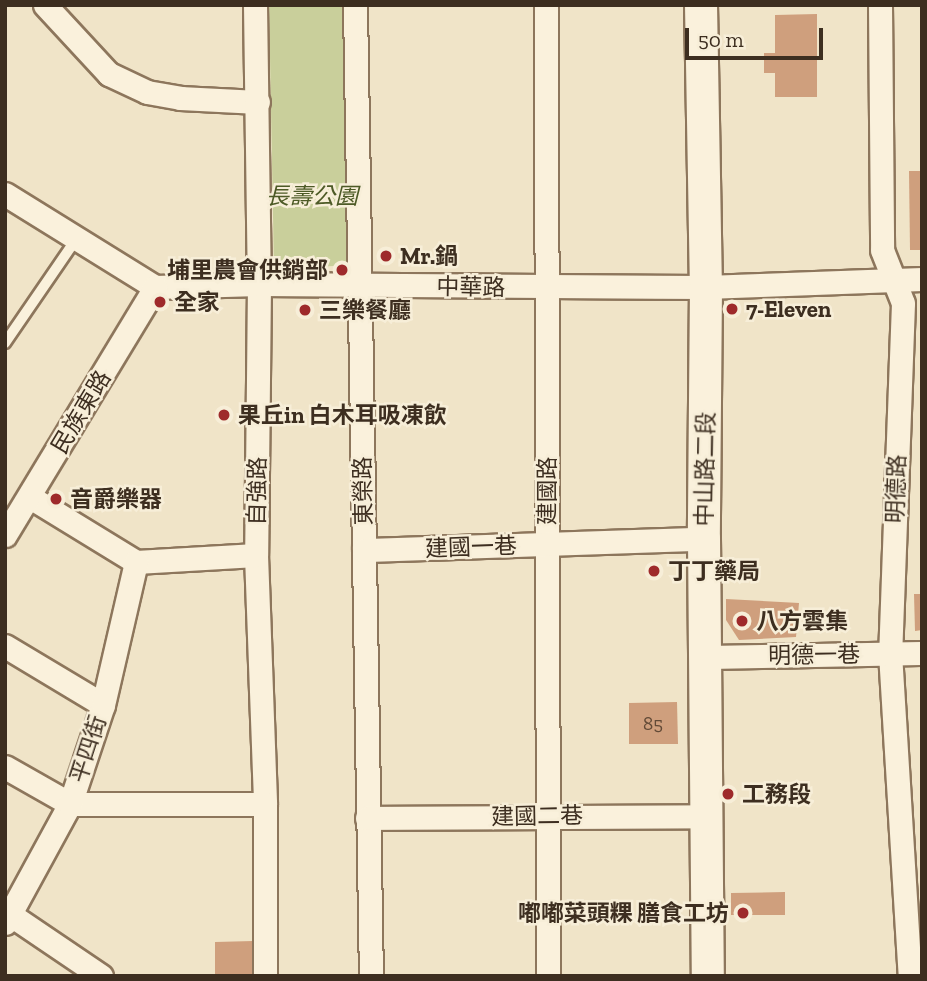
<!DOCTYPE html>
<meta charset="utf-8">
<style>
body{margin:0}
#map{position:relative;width:927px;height:981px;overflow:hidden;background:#f0e4c8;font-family:"Zilla Slab","Noto Sans TC",serif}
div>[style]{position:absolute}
.green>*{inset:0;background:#c9cf9b}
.building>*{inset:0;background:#cf9f7d}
.roads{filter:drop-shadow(2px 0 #8d765c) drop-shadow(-2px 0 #8d765c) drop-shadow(0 2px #8d765c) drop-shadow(0 -2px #8d765c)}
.lane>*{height:10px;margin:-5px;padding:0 5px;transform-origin:5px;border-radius:5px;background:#faf1dc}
.street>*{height:23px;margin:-11.5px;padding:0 11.5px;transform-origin:11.5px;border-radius:11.5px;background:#faf1dc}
.secondary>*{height:32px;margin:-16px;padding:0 16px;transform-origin:16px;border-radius:16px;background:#faf1dc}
.dots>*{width:19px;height:19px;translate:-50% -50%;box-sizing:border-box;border:4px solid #f7eed8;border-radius:50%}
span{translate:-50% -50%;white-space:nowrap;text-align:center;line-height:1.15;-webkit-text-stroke:5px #f7eed8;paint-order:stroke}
.number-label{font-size:19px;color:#624a37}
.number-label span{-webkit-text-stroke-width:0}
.park-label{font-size:23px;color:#4d5a26;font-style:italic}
.poi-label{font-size:23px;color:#3d2e20;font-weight:700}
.left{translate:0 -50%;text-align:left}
.right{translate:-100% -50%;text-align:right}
.street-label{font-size:23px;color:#3d2e20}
.frame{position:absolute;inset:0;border:7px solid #3d2e20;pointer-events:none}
.scale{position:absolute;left:685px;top:28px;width:138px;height:32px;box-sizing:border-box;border:4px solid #3d2e20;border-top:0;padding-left:9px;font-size:21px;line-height:24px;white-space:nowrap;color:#3d2e20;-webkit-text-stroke:5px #f7eed8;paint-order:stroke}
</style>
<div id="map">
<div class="green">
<div style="clip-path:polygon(269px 5px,348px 5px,353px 265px,274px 269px)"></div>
</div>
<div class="building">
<div style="clip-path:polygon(817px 14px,817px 97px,775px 97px,775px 73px,764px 73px,764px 53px,775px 53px,775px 15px)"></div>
<div style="clip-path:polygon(909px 171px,922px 171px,922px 250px,910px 250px)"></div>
<div style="clip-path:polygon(914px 594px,922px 594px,922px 630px,915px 631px)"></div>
<div style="clip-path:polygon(726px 599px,799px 603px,796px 637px,739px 640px,726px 620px)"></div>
<div style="clip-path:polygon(677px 702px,678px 744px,629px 744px,629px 703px)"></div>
<div style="clip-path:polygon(785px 892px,785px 915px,731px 915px,731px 893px)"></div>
<div style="clip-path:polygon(253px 941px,254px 976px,215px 976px,215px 942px)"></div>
</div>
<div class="roads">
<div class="lane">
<div style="left:5px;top:343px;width:127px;rotate:-55.6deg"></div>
</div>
<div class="street">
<div style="left:45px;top:5px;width:94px;rotate:47.2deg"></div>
<div style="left:109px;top:74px;width:42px;rotate:25.3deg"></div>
<div style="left:147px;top:92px;width:34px;rotate:10deg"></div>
<div style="left:180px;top:98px;width:78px;rotate:2.9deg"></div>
<div style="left:255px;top:5px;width:279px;rotate:89.2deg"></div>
<div style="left:259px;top:284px;width:271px;rotate:90.6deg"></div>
<div style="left:256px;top:555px;width:249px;rotate:87.9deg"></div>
<div style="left:265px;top:804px;width:172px;rotate:90deg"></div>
<div style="left:355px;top:5px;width:971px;rotate:89.06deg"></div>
<div style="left:546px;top:5px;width:971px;rotate:89.88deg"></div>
<div style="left:880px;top:5px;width:245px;rotate:89.5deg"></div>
<div style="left:882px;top:250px;width:57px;rotate:68.4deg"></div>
<div style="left:903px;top:303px;width:350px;rotate:92.1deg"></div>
<div style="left:890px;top:653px;width:324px;rotate:86.5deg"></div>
<div style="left:5px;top:194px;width:176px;rotate:31.8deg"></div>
<div style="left:155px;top:287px;width:104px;rotate:-1.7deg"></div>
<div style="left:259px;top:284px;width:447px;rotate:0.4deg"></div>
<div style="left:706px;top:287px;width:216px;rotate:-2.1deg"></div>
<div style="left:30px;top:497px;width:124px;rotate:31.5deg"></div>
<div style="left:136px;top:562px;width:120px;rotate:-3.3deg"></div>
<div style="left:5px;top:535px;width:290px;rotate:-58.8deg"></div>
<div style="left:364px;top:550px;width:340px;rotate:-1.9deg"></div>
<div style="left:5px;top:646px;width:114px;rotate:31deg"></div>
<div style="left:707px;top:657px;width:215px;rotate:-1.1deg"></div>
<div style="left:5px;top:767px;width:75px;rotate:29.6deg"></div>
<div style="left:70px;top:804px;width:195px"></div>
<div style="left:367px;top:818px;width:341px;rotate:-0.3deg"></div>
<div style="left:5px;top:911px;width:116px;rotate:34.1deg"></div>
<div style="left:5px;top:923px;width:136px;rotate:-61.4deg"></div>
<div style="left:70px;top:804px;width:104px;rotate:-71.6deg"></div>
<div style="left:103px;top:705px;width:147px;rotate:-77deg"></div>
</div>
<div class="secondary">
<div style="left:701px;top:5px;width:282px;rotate:89deg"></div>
<div style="left:706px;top:287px;width:252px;rotate:90.5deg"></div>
<div style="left:704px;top:539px;width:437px;rotate:89.5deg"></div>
</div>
</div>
<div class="dots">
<div style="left:386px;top:256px;background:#9e2a2b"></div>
<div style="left:342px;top:270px;background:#9e2a2b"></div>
<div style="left:160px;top:302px;background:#9e2a2b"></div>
<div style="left:732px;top:309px;background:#9e2a2b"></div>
<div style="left:305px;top:310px;background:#9e2a2b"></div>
<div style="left:224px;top:415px;background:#9e2a2b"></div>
<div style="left:56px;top:499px;background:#9e2a2b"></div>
<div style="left:654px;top:571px;background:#9e2a2b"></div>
<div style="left:742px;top:621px;background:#9e2a2b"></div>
<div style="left:728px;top:794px;background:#9e2a2b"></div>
<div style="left:743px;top:913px;background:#9e2a2b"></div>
</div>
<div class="number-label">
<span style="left:653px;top:724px">85</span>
</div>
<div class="park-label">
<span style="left:312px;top:196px">長壽公園</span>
</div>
<div class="poi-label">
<span class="left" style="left:400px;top:256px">Mr.鍋</span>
<span class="right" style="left:328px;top:270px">埔里農會供銷部</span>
<span class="left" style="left:174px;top:302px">全家</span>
<span class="left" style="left:746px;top:309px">7-Eleven</span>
<span class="left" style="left:319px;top:310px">三樂餐廳</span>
<span class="left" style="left:238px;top:415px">果丘in 白木耳吸凍飲</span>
<span class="left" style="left:70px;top:499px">音爵樂器</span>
<span class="left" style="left:668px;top:571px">丁丁藥局</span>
<span class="left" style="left:756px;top:621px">八方雲集</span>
<span class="left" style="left:742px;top:794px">工務段</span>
<span class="right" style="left:729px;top:913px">嘟嘟菜頭粿 膳食工坊</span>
</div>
<div class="street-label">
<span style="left:471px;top:287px;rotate:1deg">中華路</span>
<span style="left:81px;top:412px;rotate:-59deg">民族東路</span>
<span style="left:705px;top:469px;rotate:-89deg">中山路二段</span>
<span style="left:896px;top:489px;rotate:-88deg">明德路</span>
<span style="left:257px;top:491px;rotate:-89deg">自強路</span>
<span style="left:363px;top:491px;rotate:-91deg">東榮路</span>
<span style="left:547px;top:491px;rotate:-90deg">建國路</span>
<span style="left:471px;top:547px;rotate:-2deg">建國一巷</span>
<span style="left:814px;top:655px;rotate:-1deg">明德一巷</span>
<span style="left:88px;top:749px;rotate:-72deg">平四街</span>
<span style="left:537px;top:816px;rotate:-1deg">建國二巷</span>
</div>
<div class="frame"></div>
<div class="scale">50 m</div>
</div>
